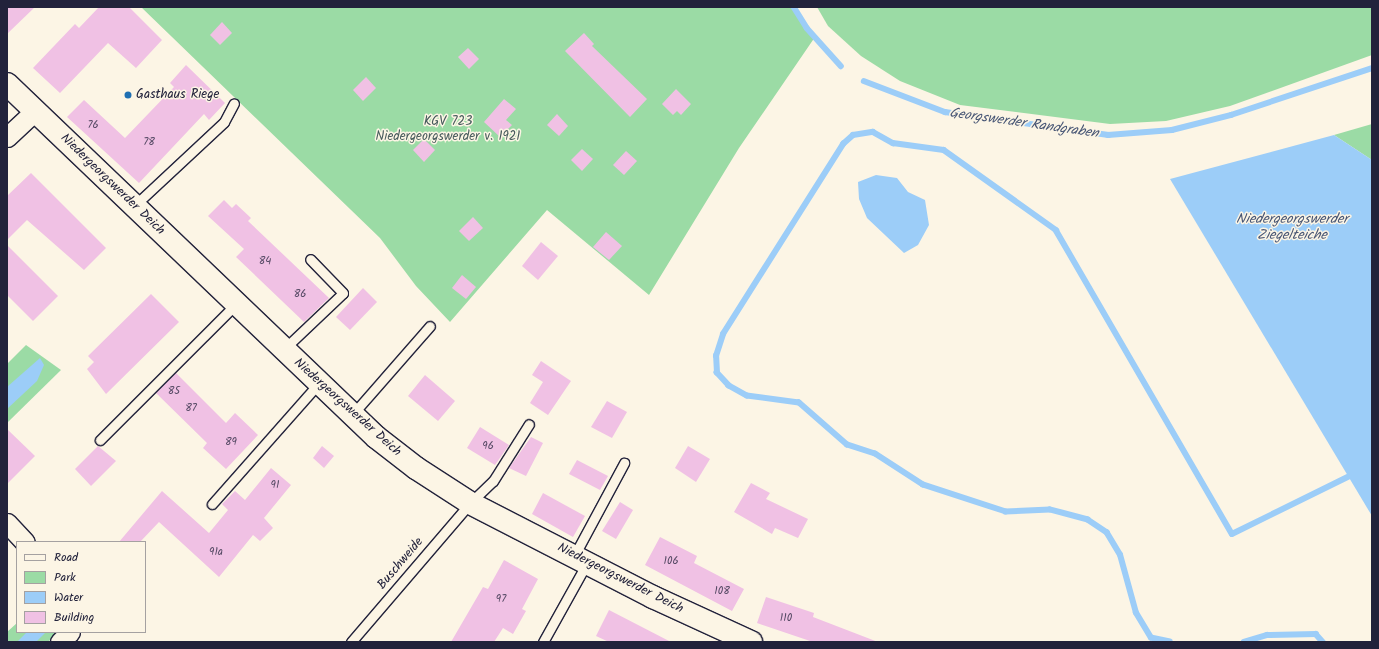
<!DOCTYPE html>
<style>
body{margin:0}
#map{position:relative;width:1379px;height:649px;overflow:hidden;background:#fcf5e5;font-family:Kalam,sans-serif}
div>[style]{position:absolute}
.green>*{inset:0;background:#9bdba5}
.water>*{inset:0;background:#9ccdf8}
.stream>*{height:5.5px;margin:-2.75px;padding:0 2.75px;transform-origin:2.75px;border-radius:2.75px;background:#9ccdf8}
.building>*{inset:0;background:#f0c1e4}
.roads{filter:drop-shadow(1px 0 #22223b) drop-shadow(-1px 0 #22223b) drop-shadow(0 1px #22223b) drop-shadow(0 -1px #22223b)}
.service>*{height:9px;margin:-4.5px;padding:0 4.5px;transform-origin:4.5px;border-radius:4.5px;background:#fcf5e5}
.minor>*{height:19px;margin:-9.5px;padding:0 9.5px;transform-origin:9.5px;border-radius:9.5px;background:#fcf5e5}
.tertiary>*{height:22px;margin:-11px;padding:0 11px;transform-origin:11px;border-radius:11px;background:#fcf5e5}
.dots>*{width:11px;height:11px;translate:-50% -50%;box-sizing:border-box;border:2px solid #fcf5e5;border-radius:50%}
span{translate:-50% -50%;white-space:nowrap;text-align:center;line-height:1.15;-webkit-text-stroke:3px #fcf5e5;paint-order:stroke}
.number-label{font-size:11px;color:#564a65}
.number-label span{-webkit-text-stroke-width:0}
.poi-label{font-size:13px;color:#22223b}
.left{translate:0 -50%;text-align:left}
.park-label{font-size:13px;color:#465a5b}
.street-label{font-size:13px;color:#22223b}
.water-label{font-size:14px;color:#475574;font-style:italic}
.frame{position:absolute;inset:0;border:8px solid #22223b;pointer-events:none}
.legend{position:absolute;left:16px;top:541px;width:130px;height:92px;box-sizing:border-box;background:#fcf5e5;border:1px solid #a5a1a1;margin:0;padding:5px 7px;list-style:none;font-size:12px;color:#22223b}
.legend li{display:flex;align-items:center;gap:8px;height:20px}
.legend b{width:20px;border:1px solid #a5a1a1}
</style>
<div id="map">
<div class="green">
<div style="clip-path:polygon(141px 7px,794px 7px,815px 37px,739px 148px,649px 295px,547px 210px,450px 322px,416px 286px,380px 238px)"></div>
<div style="clip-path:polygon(817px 7px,1372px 7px,1372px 55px,1230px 106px,1166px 121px,1110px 124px,960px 105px,900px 81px,861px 56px,828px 26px)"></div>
<div style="clip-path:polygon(1372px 124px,1372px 160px,1334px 135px)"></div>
<div style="clip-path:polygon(26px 345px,61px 370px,7px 423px,7px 364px)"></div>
<div style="clip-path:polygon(17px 623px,17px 632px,58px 632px,48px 642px,7px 642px,7px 632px)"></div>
</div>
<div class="water">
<div style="clip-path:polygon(1334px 135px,1372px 160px,1372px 516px,1170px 179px)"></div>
<div style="clip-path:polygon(876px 175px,897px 178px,908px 192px,925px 200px,929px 225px,918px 245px,904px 253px,867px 218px,859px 199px,858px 182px)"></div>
<div style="clip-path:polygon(40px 358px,44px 365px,37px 381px,7px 409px,7px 387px)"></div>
<div style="clip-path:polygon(27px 632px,46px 632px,36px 642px,17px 642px)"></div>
</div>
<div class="stream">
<div style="left:794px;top:7px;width:25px;rotate:58deg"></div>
<div style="left:807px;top:28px;width:51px;rotate:48.2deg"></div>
<div style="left:864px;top:81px;width:87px;rotate:20.9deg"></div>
<div style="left:945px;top:112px;width:165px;rotate:8deg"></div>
<div style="left:1108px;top:135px;width:64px;rotate:-4.5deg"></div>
<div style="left:1172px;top:130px;width:61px;rotate:-14.3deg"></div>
<div style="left:1231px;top:115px;width:149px;rotate:-18.4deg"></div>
<div style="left:1170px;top:642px;width:19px;rotate:-168deg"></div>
<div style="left:1151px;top:638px;width:29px;rotate:-121deg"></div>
<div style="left:1136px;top:613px;width:60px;rotate:-105.4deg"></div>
<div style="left:1120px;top:555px;width:26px;rotate:-121deg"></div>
<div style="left:1107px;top:533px;width:23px;rotate:-146deg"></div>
<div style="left:1088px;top:520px;width:39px;rotate:-165deg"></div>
<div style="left:1050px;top:510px;width:44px;rotate:177.4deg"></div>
<div style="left:1006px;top:512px;width:87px;rotate:-162deg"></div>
<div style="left:923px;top:485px;width:57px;rotate:-147.1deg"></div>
<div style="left:875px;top:454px;width:29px;rotate:-162deg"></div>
<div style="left:847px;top:445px;width:64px;rotate:-138.8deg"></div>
<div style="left:799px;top:403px;width:52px;rotate:-172.3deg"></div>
<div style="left:747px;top:396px;width:21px;rotate:-151deg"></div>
<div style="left:729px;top:386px;width:18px;rotate:-133deg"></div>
<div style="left:717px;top:373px;width:17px;rotate:-93deg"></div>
<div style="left:716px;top:356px;width:23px;rotate:-72deg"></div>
<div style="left:723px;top:334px;width:225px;rotate:-57.7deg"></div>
<div style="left:843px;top:144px;width:13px;rotate:-42deg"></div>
<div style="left:853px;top:135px;width:20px;rotate:-9deg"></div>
<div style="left:873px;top:132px;width:23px;rotate:29deg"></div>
<div style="left:893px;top:143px;width:51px;rotate:7.8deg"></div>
<div style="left:944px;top:150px;width:138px;rotate:35.5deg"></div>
<div style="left:1056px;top:230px;width:351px;rotate:59.9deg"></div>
<div style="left:1232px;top:534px;width:129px;rotate:-26.2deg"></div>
<div style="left:1244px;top:642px;width:24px;rotate:-17deg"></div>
<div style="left:1267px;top:635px;width:49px;rotate:-1.2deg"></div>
<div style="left:1316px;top:634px;width:11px;rotate:49deg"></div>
</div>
<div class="building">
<div style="clip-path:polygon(7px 7px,35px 7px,7px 34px)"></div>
<div style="clip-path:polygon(99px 7px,129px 7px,162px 40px,136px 68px,108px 43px,60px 93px,33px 68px,75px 24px,79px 28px)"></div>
<div style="clip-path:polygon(222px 22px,232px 33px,220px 45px,210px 35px)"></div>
<div style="clip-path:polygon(584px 33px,594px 44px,592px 46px,647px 99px,630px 117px,565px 51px)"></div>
<div style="clip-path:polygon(468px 48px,479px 59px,469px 69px,458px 57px)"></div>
<div style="clip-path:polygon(186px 65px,225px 103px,209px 120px,204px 114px,139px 183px,67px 117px,84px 100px,125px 138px,174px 87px,170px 83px)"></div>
<div style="clip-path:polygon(366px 77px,376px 88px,363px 101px,353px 90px)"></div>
<div style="clip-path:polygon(676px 89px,691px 104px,681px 115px,677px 111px,673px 115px,662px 104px)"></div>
<div style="clip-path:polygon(504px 99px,516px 109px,506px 120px,512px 125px,500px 137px,484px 122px)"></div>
<div style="clip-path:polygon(557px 114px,568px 126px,559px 136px,547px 125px)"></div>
<div style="clip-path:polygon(424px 139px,435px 150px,424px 162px,413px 150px)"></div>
<div style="clip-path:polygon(582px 149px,593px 159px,582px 171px,571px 160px)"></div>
<div style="clip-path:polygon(626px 151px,637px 161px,624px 175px,613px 165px)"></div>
<div style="clip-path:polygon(31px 173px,106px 248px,84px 270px,27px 220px,7px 240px,7px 196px)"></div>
<div style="clip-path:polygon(224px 200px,232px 208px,236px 204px,251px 218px,248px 221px,329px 298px,304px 322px,236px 257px,244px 249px,208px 216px)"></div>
<div style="clip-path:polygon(473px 217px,483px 228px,469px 241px,459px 231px)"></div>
<div style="clip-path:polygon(606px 232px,622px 246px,609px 260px,593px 247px)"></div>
<div style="clip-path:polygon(541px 242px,558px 256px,538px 280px,522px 266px)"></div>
<div style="clip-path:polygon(7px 245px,58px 296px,33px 321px,7px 295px)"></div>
<div style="clip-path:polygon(462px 275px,476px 287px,466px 299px,452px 288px)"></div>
<div style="clip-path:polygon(363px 288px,377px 302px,350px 330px,336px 317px)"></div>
<div style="clip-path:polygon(151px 294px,179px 322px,106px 394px,87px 369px,94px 362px,88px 356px)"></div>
<div style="clip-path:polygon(541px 361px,571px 381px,548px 415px,530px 403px,543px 382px,532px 375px)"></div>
<div style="clip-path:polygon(176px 373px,226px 423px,235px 413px,258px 435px,226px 469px,203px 448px,207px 443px,156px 393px)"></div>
<div style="clip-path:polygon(425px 375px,455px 401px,438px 421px,408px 396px)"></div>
<div style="clip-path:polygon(607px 401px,627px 412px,612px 438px,591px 427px)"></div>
<div style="clip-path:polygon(480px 427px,509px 445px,495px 465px,467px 448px)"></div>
<div style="clip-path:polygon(7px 429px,35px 456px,7px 484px)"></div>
<div style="clip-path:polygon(531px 437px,543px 443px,526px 476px,509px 468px)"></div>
<div style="clip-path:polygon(98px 446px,116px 461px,91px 486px,75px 469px)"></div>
<div style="clip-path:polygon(322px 446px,334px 456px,324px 468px,313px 458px)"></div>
<div style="clip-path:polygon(688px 446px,710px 459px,696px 482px,675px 468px)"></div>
<div style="clip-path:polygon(577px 460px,608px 476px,600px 490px,569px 474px)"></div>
<div style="clip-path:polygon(271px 468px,291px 485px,264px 518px,273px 528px,260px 541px,253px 535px,219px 577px,159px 522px,140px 542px,119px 542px,162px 491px,209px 533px,228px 510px,222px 504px,235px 491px,245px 500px)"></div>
<div style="clip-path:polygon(751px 483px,770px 493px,766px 499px,808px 519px,798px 538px,775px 528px,772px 534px,734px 512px)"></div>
<div style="clip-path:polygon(543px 493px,585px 516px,573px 537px,532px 514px)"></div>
<div style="clip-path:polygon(620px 502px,633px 510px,616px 539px,602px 531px)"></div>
<div style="clip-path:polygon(660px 537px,697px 556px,694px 563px,744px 589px,732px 611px,645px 565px)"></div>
<div style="clip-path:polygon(504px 560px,538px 579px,522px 609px,526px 611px,513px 634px,503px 628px,494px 642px,451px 642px,483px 587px,488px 589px)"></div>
<div style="clip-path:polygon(766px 597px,814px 613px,813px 617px,878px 642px,813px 642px,757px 623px)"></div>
<div style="clip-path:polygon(609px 610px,671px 642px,609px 642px,596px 636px)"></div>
</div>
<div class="roads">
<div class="service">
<div style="left:134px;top:206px;width:123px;rotate:-43deg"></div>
<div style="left:224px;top:122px;width:21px;rotate:-62deg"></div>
<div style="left:284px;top:349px;width:81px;rotate:-43.5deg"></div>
<div style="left:343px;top:293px;width:47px;rotate:-134.1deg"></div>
<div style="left:352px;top:415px;width:118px;rotate:-48.8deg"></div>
<div style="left:100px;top:440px;width:192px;rotate:-45deg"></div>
<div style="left:212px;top:504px;width:162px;rotate:-48.5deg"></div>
<div style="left:574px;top:556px;width:106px;rotate:-61.7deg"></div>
<div style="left:351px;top:642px;width:183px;rotate:-49.4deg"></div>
<div style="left:470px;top:503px;width:32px;rotate:-44deg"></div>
<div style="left:493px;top:481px;width:67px;rotate:-57.7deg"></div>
<div style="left:543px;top:642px;width:90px;rotate:-60.9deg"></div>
</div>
<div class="minor">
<div style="left:7px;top:137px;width:38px;rotate:-43deg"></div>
<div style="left:7px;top:523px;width:26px;rotate:47deg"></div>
<div style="left:60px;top:642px;width:14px;rotate:-45deg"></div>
</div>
<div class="tertiary">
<div style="left:7px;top:84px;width:511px;rotate:43.73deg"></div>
<div style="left:376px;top:437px;width:51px;rotate:37.8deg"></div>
<div style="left:416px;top:468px;width:64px;rotate:32.9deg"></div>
<div style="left:470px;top:503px;width:206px;rotate:27.2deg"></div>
<div style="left:653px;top:597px;width:108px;rotate:24.7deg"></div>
</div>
</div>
<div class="dots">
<div style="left:128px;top:95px;background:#1f6fb2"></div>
</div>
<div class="number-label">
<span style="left:93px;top:125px">76</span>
<span style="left:149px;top:142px">78</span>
<span style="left:265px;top:261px">84</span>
<span style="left:300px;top:294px">86</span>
<span style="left:174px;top:391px">85</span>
<span style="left:191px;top:408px">87</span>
<span style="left:231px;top:442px">89</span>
<span style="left:488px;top:446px">96</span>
<span style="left:275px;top:485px">91</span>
<span style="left:216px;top:552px">91a</span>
<span style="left:671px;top:561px">106</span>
<span style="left:722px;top:591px">108</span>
<span style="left:501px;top:599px">97</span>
<span style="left:786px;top:618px">110</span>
</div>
<div class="poi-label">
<span class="left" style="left:136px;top:95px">Gasthaus Riege</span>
</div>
<div class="park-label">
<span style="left:448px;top:130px">KGV 723<br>Niedergeorgswerder v. 1921</span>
</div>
<div class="street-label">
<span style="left:112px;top:185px;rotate:44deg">Niedergeorgswerder Deich</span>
<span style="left:347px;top:408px;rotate:42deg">Niedergeorgswerder Deich</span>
<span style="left:401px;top:564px;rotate:-50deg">Buschweide</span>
<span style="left:620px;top:579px;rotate:27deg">Niedergeorgswerder Deich</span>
</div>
<div class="water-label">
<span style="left:1024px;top:123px;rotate:8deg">Georgswerder Randgraben</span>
<span style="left:1292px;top:227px">Niedergeorgswerder<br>Ziegelteiche</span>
</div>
<div class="frame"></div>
<ul class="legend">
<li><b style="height:5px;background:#fcf5e5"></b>Road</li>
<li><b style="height:11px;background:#9bdba5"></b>Park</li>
<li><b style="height:11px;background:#9ccdf8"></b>Water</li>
<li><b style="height:11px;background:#f0c1e4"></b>Building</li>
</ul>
</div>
